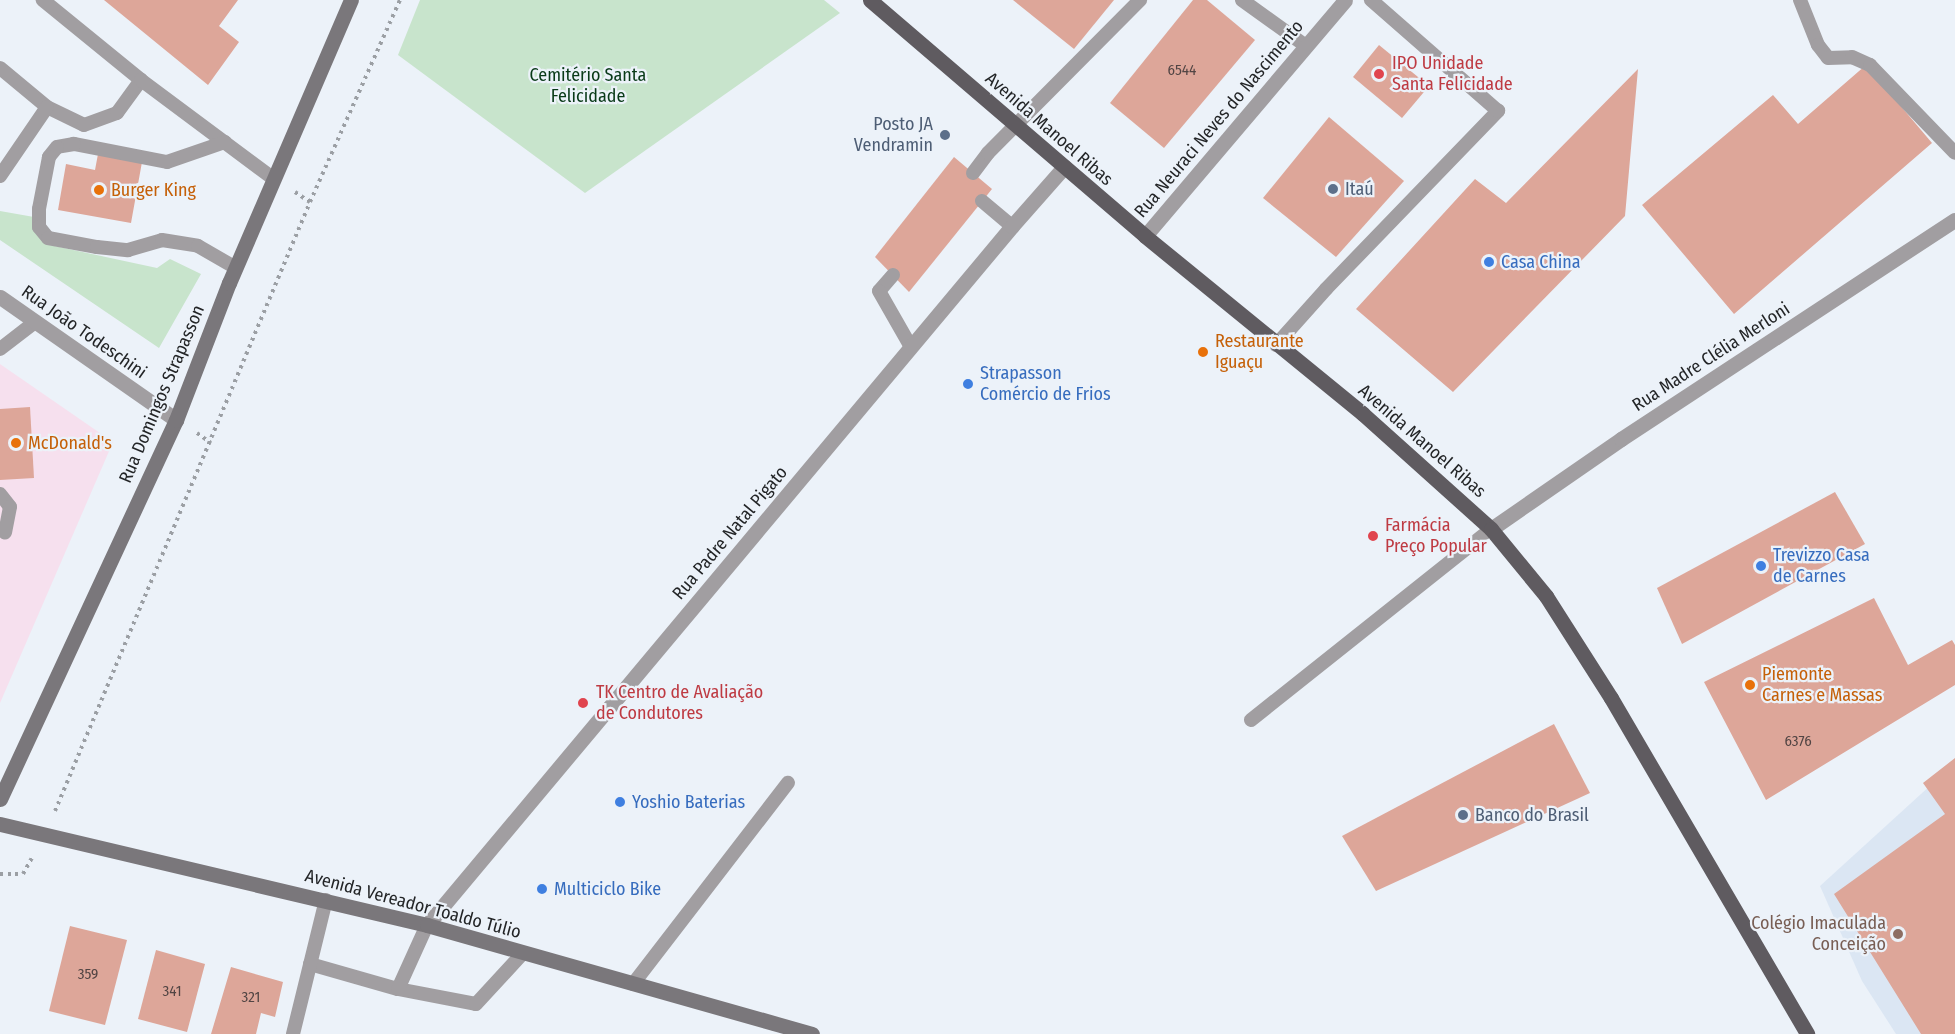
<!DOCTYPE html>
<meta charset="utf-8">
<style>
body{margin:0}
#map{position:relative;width:1955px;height:1034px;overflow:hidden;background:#ecf2f9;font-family:"Fira Sans Condensed",sans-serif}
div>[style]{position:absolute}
.commercial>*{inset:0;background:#f6e0ee}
.built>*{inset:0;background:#dbe6f3}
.green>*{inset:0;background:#c8e4cc}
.building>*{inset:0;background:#dda699}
.path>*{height:4px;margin-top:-2px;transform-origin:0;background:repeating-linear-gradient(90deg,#9b9fa4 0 3px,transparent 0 7.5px)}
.lane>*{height:14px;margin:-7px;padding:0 7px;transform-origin:7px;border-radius:7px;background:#a19ea1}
.street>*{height:15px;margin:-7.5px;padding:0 7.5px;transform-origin:7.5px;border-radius:7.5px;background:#a19ea1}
.secondary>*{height:15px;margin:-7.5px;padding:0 7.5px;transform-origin:7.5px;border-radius:7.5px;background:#7a777b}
.primary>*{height:15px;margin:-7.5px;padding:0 7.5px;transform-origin:7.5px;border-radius:7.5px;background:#5f5b60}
.dots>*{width:16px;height:16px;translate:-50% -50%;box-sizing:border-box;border:3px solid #ecf2f9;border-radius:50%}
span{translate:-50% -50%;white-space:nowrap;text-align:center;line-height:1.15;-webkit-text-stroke:4.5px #ecf2f9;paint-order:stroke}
.number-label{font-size:15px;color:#524544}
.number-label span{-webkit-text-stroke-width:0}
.health-label{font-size:18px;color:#be3a42}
.left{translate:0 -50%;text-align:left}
.park-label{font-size:18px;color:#093a18}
.street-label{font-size:18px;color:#232527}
.service-label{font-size:18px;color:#4e5e75}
.right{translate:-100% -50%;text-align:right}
.food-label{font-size:18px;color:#c56008}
.shop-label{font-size:18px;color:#366cbe}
.education-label{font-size:18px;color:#785e54}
</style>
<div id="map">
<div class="commercial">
<div style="clip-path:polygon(0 364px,113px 442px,0 703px)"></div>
</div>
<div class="built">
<div style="clip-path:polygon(1955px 763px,1955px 1034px,1896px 1034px,1862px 981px,1820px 886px)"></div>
</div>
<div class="green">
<div style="clip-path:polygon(420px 0,824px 0,840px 13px,585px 193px,398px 55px)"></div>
<div style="clip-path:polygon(0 211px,34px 217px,50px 245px,157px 268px,170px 259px,201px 274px,159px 348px,0 240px)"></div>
</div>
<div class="building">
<div style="clip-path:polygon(104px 0,238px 0,219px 26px,239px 42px,208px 85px)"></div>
<div style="clip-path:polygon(1013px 0,1114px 0,1074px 49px)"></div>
<div style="clip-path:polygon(1193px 0,1207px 0,1255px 40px,1164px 148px,1110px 103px)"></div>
<div style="clip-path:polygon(1379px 45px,1429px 86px,1402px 118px,1353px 77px)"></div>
<div style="clip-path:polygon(1866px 65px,1932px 143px,1734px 314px,1642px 205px,1773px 95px,1798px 124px)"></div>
<div style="clip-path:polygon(1638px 69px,1625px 216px,1453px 392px,1356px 309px,1475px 179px,1506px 203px)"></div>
<div style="clip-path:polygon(1329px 117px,1404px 181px,1336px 257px,1263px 198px)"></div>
<div style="clip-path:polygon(98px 154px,142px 162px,131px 223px,58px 210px,66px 164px,95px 170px)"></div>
<div style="clip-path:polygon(954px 157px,992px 189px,909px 292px,875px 257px)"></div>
<div style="clip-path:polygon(30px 407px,34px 478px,0 480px,0 409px)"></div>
<div style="clip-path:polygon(1835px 492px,1865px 544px,1682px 644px,1657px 588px)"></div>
<div style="clip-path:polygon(1874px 598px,1908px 665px,1952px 640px,1955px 645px,1955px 685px,1766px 800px,1704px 682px)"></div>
<div style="clip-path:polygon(1554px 724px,1590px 793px,1376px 891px,1342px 836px)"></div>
<div style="clip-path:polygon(1955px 758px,1955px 1034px,1921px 1034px,1834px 894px,1945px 814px,1923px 783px)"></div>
<div style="clip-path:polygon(70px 926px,127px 940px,105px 1025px,49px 1011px)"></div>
<div style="clip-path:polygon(156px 950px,205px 964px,187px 1032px,138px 1019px)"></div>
<div style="clip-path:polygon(231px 967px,283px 982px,275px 1017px,261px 1013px,256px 1034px,211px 1034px)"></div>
</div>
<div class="path">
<div style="left:295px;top:192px;width:18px;rotate:34deg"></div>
<div style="left:197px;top:433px;width:17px;rotate:36deg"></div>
<div style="left:55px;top:811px;width:660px;rotate:-67.28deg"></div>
<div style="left:310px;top:202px;width:221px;rotate:-66deg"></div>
<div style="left:0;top:874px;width:23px"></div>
<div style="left:23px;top:874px;width:18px;rotate:-61deg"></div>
</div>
<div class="lane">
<div style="left:1242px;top:0;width:79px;rotate:35.7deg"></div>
<div style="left:1800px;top:0;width:48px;rotate:68.2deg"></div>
<div style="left:1818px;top:45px;width:16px;rotate:52deg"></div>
<div style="left:1828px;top:58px;width:24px;rotate:-2deg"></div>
<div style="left:1852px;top:57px;width:20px;rotate:24deg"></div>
<div style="left:1870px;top:65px;width:122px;rotate:46deg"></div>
<div style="left:0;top:68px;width:61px;rotate:39.7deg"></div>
<div style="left:47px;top:107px;width:41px;rotate:25.9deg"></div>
<div style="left:84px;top:125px;width:35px;rotate:-20deg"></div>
<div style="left:117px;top:113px;width:41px;rotate:-54deg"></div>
<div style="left:141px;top:80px;width:127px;rotate:-140.8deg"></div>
<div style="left:141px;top:80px;width:166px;rotate:36.7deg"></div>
<div style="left:225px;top:142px;width:61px;rotate:161deg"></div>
<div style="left:167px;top:162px;width:95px;rotate:-169deg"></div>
<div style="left:74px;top:144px;width:17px;rotate:170deg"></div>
<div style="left:57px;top:147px;width:13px;rotate:129deg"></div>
<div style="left:49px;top:157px;width:53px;rotate:100.9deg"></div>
<div style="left:39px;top:209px;width:18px;rotate:90deg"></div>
<div style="left:39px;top:227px;width:14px;rotate:51deg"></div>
<div style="left:48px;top:238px;width:50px;rotate:10.4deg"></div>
<div style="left:97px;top:247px;width:31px;rotate:6deg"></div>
<div style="left:128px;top:250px;width:35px;rotate:-16deg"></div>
<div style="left:162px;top:240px;width:36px;rotate:9deg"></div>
<div style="left:198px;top:246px;width:44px;rotate:30.1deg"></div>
<div style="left:973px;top:173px;width:25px;rotate:-53deg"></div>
<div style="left:988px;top:153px;width:216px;rotate:-45.2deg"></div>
<div style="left:0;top:176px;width:83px;rotate:-55.7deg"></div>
<div style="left:982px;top:201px;width:39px;rotate:40deg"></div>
<div style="left:893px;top:275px;width:21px;rotate:131deg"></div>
<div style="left:879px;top:291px;width:64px;rotate:60.3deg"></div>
<div style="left:1276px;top:345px;width:75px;rotate:-48.2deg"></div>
<div style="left:1326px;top:289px;width:248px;rotate:-46deg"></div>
<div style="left:1498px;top:111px;width:169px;rotate:-138.8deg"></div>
<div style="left:0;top:349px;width:44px;rotate:-37.6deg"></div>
<div style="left:0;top:494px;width:16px;rotate:52deg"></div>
<div style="left:10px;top:507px;width:26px;rotate:101deg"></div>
<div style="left:1251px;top:720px;width:307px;rotate:-38.5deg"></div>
<div style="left:310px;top:964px;width:91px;rotate:15.9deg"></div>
<div style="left:398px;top:989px;width:79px;rotate:10.9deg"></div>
<div style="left:476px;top:1004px;width:69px;rotate:-47.3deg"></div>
<div style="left:633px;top:984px;width:254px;rotate:-52.4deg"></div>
<div style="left:398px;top:989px;width:70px;rotate:-65.6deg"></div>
<div style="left:293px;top:1034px;width:138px;rotate:-76.2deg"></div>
</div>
<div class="street">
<div style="left:1145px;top:236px;width:309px;rotate:-49.7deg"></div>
<div style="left:0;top:297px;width:215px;rotate:34.9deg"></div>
<div style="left:1491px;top:529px;width:158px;rotate:-34.7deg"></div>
<div style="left:1621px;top:439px;width:399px;rotate:-33.3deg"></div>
<div style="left:427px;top:925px;width:911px;rotate:-50.07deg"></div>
<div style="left:1012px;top:226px;width:79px;rotate:-48.6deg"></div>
</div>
<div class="secondary">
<div style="left:0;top:799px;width:418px;rotate:-65.1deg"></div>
<div style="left:176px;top:420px;width:147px;rotate:-68.9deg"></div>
<div style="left:229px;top:283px;width:308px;rotate:-66.7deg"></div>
<div style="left:0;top:824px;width:439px;rotate:13.3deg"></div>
<div style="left:427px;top:925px;width:400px;rotate:15.8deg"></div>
</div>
<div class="primary">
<div style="left:870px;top:0;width:362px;rotate:40.6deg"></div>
<div style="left:1145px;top:236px;width:281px;rotate:39.2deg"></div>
<div style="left:1363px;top:414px;width:172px;rotate:41.9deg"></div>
<div style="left:1491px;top:529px;width:87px;rotate:50.6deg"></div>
<div style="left:1546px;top:596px;width:121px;rotate:57.5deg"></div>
<div style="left:1611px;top:698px;width:389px;rotate:59.7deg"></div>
</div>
<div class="dots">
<div style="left:1379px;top:74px;background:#e0444e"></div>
<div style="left:945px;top:135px;background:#5c6f8a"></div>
<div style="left:1333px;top:189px;background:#5c6f8a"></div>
<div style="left:99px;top:190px;background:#e8710a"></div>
<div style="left:1489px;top:262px;background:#3f7fe0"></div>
<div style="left:1203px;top:352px;background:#e8710a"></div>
<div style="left:968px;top:384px;background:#3f7fe0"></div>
<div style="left:16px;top:443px;background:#e8710a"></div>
<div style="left:1373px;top:536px;background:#e0444e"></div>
<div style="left:1761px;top:566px;background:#3f7fe0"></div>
<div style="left:1750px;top:685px;background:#e8710a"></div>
<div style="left:583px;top:703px;background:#e0444e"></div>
<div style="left:620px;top:802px;background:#3f7fe0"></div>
<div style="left:1463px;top:815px;background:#5c6f8a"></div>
<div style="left:542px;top:889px;background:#3f7fe0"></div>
<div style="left:1898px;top:934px;background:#8d6e63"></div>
</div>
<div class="number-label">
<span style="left:1182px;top:71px">6544</span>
<span style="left:1798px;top:742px">6376</span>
<span style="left:88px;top:975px">359</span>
<span style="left:172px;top:992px">341</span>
<span style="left:251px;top:998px">321</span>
</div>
<div class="health-label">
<span class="left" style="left:1392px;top:74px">IPO Unidade<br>Santa Felicidade</span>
<span class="left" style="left:1385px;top:536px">Farmácia<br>Preço Popular</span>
<span class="left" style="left:596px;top:703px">TK Centro de Avaliação<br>de Condutores</span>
</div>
<div class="park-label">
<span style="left:588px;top:86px">Cemitério Santa<br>Felicidade</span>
</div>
<div class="street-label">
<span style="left:1219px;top:119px;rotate:-50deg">Rua Neuraci Neves do Nascimento</span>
<span style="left:1049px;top:129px;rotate:41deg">Avenida Manoel Ribas</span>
<span style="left:84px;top:332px;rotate:35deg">Rua João Todeschini</span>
<span style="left:1711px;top:357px;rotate:-33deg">Rua Madre Clélia Merloni</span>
<span style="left:162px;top:394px;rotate:-67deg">Rua Domingos Strapasson</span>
<span style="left:1422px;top:441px;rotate:41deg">Avenida Manoel Ribas</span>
<span style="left:730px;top:533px;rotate:-50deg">Rua Padre Natal Pigato</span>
<span style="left:413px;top:904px;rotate:15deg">Avenida Vereador Toaldo Túlio</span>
</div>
<div class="service-label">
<span class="right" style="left:933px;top:135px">Posto JA<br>Vendramin</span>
<span class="left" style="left:1345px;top:189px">Itaú</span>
<span class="left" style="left:1475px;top:815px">Banco do Brasil</span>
</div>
<div class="food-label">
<span class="left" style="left:111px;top:190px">Burger King</span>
<span class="left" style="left:1215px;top:352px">Restaurante<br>Iguaçu</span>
<span class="left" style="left:28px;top:443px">McDonald's</span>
<span class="left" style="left:1762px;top:685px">Piemonte<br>Carnes e Massas</span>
</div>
<div class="shop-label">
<span class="left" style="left:1501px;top:262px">Casa China</span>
<span class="left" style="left:980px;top:384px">Strapasson<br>Comércio de Frios</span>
<span class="left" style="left:1773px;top:566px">Trevizzo Casa<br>de Carnes</span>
<span class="left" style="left:632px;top:802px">Yoshio Baterias</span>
<span class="left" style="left:554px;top:889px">Multiciclo Bike</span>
</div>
<div class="education-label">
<span class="right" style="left:1886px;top:934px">Colégio Imaculada<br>Conceição</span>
</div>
</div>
